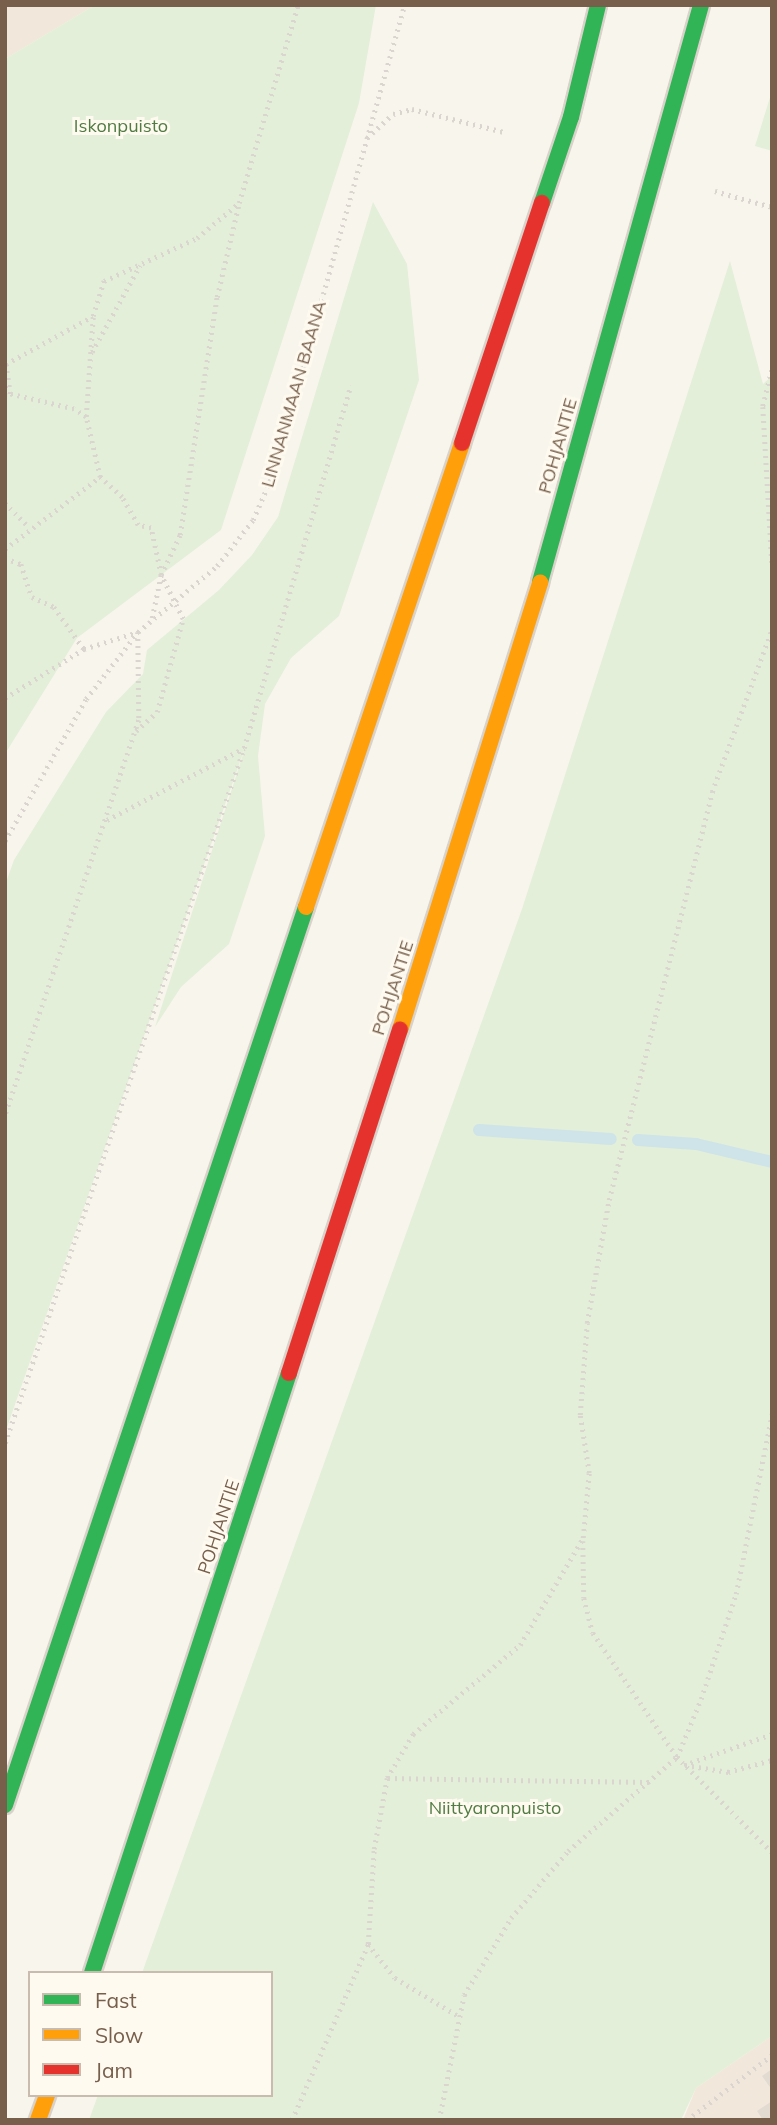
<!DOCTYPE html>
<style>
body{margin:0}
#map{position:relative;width:777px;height:2125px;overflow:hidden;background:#f8f5ed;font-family:Mulish,sans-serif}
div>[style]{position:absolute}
.residential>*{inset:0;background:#f1e8db}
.green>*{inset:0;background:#e3efd8}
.stream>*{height:12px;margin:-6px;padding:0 6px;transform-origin:6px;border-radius:6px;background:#cfe4e8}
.building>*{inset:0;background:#e2dbd2}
.path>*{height:4.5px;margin-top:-2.25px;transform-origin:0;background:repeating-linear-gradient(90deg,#dad5cf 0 2px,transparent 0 7px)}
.roads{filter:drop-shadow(2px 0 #d9d2cb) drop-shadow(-2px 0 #d9d2cb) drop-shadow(0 2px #d9d2cb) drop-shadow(0 -2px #d9d2cb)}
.fast>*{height:16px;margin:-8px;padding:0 8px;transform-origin:8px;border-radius:8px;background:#30b455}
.slow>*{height:16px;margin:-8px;padding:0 8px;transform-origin:8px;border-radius:8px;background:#ff9f0a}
.jam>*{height:16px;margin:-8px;padding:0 8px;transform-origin:8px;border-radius:8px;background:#e5322d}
span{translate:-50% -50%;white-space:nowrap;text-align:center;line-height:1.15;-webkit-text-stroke:6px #fffaef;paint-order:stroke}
.park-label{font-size:18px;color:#507c44}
.street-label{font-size:18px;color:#775f4c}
.frame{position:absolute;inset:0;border:7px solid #775f4c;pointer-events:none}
.legend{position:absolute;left:28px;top:1971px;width:245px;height:126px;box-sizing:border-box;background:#fffaef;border:2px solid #c9bcae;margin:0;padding:9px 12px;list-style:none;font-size:21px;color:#775f4c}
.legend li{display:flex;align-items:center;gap:14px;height:35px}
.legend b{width:35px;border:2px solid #c9bcae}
</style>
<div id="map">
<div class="residential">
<div style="clip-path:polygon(5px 5px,95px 5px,5px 59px)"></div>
<div style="clip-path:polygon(772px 2036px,772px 2120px,683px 2120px,696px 2088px)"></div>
</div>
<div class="green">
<div style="clip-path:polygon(95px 5px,376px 5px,359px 103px,221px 530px,77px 638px,5px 754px,5px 59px)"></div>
<div style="clip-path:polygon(772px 91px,772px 151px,755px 146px)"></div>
<div style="clip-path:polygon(373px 202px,407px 264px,419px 380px,339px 616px,291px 658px,265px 704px,258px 756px,265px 836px,229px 944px,181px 987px,155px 1027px,248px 739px,5px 1433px,5px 885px,14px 860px,106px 712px,143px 674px,147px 650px,219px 590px,252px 555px,278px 517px)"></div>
<div style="clip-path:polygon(730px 261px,763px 384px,772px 376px,772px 2036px,696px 2088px,681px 2120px,89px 2120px,98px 2095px,271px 2095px,271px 1973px,142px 1973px,522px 909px)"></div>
</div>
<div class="stream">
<div style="left:479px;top:1130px;width:132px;rotate:3.9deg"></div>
<div style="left:638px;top:1140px;width:58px;rotate:3.9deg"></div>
<div style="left:696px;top:1144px;width:78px;rotate:13.3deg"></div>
</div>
<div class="building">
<div style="clip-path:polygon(772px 2069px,772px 2090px,762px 2076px)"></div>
<div style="clip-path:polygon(772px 2101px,772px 2120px,763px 2120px,757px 2111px)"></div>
</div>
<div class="path">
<div style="left:367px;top:138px;width:35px;rotate:-43deg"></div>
<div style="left:393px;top:114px;width:20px;rotate:-15deg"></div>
<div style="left:412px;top:109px;width:95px;rotate:14deg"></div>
<div style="left:715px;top:191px;width:59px;rotate:15.7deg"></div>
<div style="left:92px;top:352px;width:99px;rotate:-61.1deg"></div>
<div style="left:772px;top:370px;width:38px;rotate:104deg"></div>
<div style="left:763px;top:407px;width:156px;rotate:86.7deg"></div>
<div style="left:86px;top:417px;width:14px;rotate:-146deg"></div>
<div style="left:74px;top:409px;width:66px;rotate:-166.8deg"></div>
<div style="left:10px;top:394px;width:30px;rotate:-98deg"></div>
<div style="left:6px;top:364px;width:99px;rotate:-28.9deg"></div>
<div style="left:5px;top:503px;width:34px;rotate:45deg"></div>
<div style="left:5px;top:549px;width:119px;rotate:-37.2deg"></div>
<div style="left:5px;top:558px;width:17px;rotate:21deg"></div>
<div style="left:21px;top:564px;width:35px;rotate:72deg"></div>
<div style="left:32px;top:597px;width:24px;rotate:24deg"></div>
<div style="left:54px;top:607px;width:52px;rotate:54.5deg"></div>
<div style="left:152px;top:618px;width:44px;rotate:-78.2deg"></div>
<div style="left:161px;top:575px;width:44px;rotate:-64.6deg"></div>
<div style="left:180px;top:535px;width:241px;rotate:-81.2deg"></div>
<div style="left:217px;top:297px;width:97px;rotate:-76.8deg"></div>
<div style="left:239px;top:203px;width:207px;rotate:-73.4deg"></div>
<div style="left:5px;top:698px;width:93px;rotate:-31.8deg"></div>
<div style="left:84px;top:649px;width:57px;rotate:-17.5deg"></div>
<div style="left:138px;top:632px;width:88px;rotate:89.3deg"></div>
<div style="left:139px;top:720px;width:419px;rotate:108.7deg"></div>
<div style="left:136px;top:731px;width:28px;rotate:-42deg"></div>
<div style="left:157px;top:712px;width:97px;rotate:-74.4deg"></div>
<div style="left:183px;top:619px;width:49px;rotate:-116.6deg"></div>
<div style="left:161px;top:575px;width:48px;rotate:-102deg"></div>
<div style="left:151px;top:528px;width:13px;rotate:-167deg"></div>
<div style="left:138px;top:525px;width:32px;rotate:-120deg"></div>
<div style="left:122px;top:497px;width:30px;rotate:-138deg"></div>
<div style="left:100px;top:477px;width:62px;rotate:-103.1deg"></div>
<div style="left:86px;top:417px;width:101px;rotate:-86deg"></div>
<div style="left:93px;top:316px;width:37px;rotate:-73deg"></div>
<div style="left:104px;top:281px;width:102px;rotate:-24.8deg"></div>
<div style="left:197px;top:238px;width:55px;rotate:-39.8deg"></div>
<div style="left:107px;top:820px;width:155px;rotate:-27.7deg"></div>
<div style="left:5px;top:841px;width:163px;rotate:-60.3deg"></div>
<div style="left:86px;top:699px;width:85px;rotate:-52.2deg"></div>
<div style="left:138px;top:632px;width:103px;rotate:-39.9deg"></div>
<div style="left:217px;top:566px;width:58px;rotate:-52deg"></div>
<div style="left:253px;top:520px;width:48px;rotate:-66.6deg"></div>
<div style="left:272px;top:476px;width:489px;rotate:-74.3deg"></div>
<div style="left:5px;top:1443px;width:735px;rotate:-71.02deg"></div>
<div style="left:244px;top:748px;width:378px;rotate:-73.6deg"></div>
<div style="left:583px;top:1541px;width:57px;rotate:89deg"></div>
<div style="left:584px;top:1598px;width:36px;rotate:76deg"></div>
<div style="left:593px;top:1633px;width:150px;rotate:55.9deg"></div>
<div style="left:677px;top:1757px;width:134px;rotate:45deg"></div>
<div style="left:684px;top:1765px;width:93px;rotate:-19.4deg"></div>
<div style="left:685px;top:1765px;width:44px;rotate:9.2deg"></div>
<div style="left:728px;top:1772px;width:46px;rotate:-15.3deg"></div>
<div style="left:388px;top:1778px;width:261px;rotate:0.9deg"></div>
<div style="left:368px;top:1944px;width:43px;rotate:51.5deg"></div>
<div style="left:395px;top:1978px;width:76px;rotate:31deg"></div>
<div style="left:292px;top:2120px;width:192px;rotate:-66.6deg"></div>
<div style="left:368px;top:1944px;width:95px;rotate:-86.4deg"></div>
<div style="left:374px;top:1849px;width:72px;rotate:-79.6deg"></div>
<div style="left:387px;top:1778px;width:51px;rotate:-59.4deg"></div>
<div style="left:413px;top:1734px;width:139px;rotate:-39.8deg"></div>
<div style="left:520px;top:1645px;width:124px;rotate:-59.5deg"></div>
<div style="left:583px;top:1538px;width:65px;rotate:-84.7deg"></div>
<div style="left:589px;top:1473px;width:59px;rotate:-98.8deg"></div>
<div style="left:580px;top:1415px;width:92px;rotate:-85.6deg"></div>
<div style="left:587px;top:1323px;width:125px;rotate:-79.9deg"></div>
<div style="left:609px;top:1200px;width:421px;rotate:-75.8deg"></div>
<div style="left:712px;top:792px;width:174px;rotate:-69.8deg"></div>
<div style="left:439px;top:2120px;width:127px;rotate:-78.7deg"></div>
<div style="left:464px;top:1995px;width:90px;rotate:-58.6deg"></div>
<div style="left:511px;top:1918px;width:88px;rotate:-49.6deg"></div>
<div style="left:568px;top:1851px;width:144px;rotate:-40.8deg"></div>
<div style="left:677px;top:1757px;width:63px;rotate:-67.5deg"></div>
<div style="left:701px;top:1699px;width:111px;rotate:-71.6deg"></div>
<div style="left:736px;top:1594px;width:184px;rotate:-78.7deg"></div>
<div style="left:687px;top:2120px;width:107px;rotate:-37.4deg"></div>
</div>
<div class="roads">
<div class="fast">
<div style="left:542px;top:203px;width:91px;rotate:-71.4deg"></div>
<div style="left:571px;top:117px;width:115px;rotate:-76.4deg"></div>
<div style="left:540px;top:582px;width:599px;rotate:-74.41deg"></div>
<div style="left:5px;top:1805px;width:947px;rotate:-71.47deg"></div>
<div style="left:92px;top:1973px;width:632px;rotate:-71.82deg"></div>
</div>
<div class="slow">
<div style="left:306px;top:907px;width:490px;rotate:-71.4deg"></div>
<div style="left:400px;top:1030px;width:469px;rotate:-72.6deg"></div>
<div style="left:38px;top:2120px;width:27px;rotate:-70deg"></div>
</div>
<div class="jam">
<div style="left:462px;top:443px;width:253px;rotate:-71.6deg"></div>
<div style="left:289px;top:1373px;width:361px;rotate:-72.1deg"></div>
</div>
</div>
<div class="park-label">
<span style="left:121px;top:126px">Iskonpuisto</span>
<span style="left:495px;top:1808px">Niittyaronpuisto</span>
</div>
<div class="street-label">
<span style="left:294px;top:394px;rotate:-74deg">LINNANMAAN BAANA</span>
<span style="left:558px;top:446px;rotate:-74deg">POHJANTIE</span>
<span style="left:393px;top:988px;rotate:-72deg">POHJANTIE</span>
<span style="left:219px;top:1527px;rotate:-72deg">POHJANTIE</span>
</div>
<div class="frame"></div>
<ul class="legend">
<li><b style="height:9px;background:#30b455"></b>Fast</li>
<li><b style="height:9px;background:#ff9f0a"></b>Slow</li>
<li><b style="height:9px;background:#e5322d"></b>Jam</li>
</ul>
</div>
